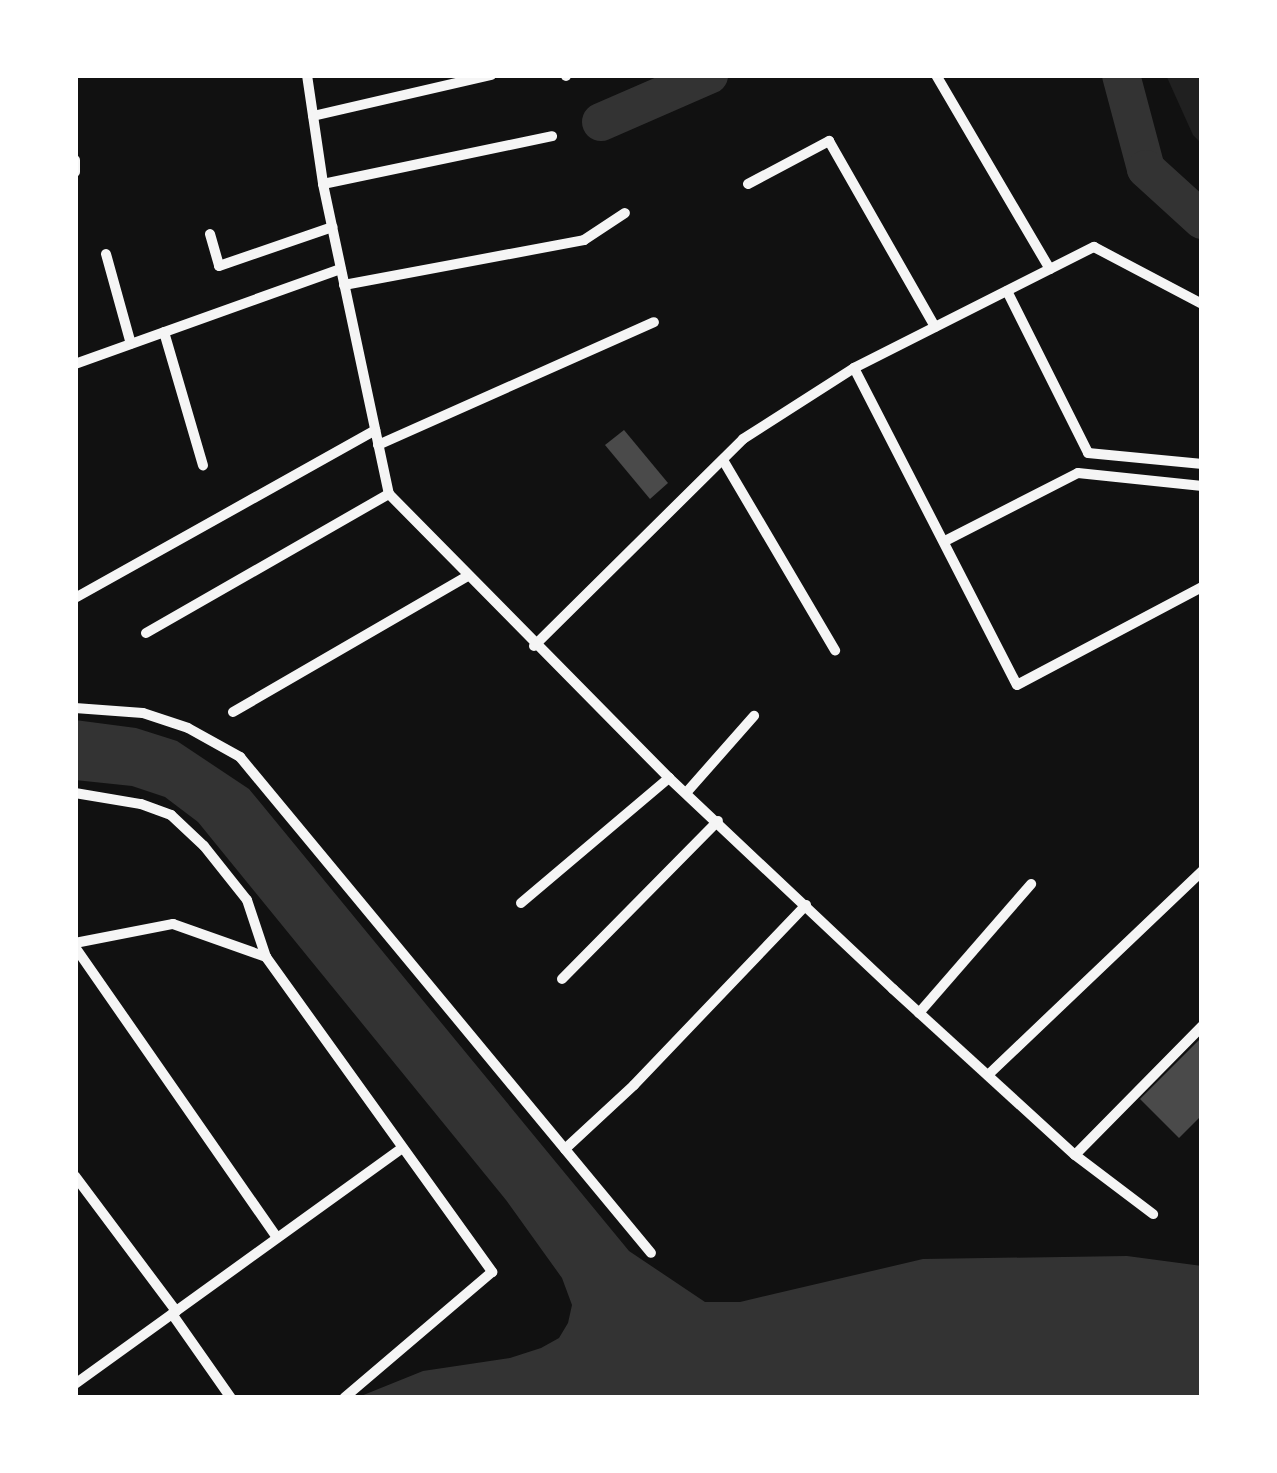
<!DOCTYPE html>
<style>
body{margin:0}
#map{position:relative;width:1277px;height:1473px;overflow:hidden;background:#111;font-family:"Fira Sans",sans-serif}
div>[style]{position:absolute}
.green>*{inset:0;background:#202020}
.water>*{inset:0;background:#333}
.river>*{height:38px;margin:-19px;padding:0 19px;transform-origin:19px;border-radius:19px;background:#333}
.building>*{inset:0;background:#4a4a4a}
.minor>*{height:10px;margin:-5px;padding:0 5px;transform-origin:5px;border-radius:5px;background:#f5f5f5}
span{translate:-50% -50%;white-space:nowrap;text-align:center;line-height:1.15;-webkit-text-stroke:8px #fff;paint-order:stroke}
.frame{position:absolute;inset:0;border:78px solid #fff;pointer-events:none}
</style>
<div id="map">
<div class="green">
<div style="clip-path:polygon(1166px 75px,1202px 75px,1202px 144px,1193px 135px)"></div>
</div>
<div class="water">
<div style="clip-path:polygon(75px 720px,136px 728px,177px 741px,249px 789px,629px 1251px,705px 1302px,740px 1302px,923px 1259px,1127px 1256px,1202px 1266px,1202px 1398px,356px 1398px,423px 1371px,510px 1358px,541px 1348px,559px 1338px,568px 1323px,572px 1305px,562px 1278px,506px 1200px,198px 822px,165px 797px,132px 786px,75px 780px)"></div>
</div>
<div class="river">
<div style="left:1121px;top:75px;width:97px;rotate:75.1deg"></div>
<div style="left:1146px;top:169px;width:76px;rotate:42.3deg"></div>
<div style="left:601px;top:122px;width:118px;rotate:-23.5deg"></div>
</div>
<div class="building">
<div style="clip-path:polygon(624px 430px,668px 483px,650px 499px,605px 445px)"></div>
<div style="clip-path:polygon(1202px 1037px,1202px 1115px,1179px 1138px,1140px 1099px)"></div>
</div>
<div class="minor">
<div style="left:307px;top:75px;width:110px;rotate:81.6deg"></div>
<div style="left:323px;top:184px;width:317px;rotate:78deg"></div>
<div style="left:389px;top:494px;width:399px;rotate:45.4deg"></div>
<div style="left:669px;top:778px;width:308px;rotate:43.3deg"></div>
<div style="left:893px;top:989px;width:246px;rotate:42.4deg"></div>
<div style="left:1075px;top:1155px;width:98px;rotate:37.1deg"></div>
<div style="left:566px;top:75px;width:1px;rotate:90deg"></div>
<div style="left:936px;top:75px;width:225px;rotate:59.6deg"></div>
<div style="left:313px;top:116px;width:183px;rotate:-13deg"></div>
<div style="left:75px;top:160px;width:12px;rotate:90deg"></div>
<div style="left:323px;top:184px;width:234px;rotate:-11.8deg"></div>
<div style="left:748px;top:184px;width:92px;rotate:-28deg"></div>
<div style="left:829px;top:141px;width:214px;rotate:60.3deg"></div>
<div style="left:210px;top:234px;width:33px;rotate:74deg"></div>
<div style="left:219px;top:266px;width:120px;rotate:-19deg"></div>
<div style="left:106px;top:254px;width:93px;rotate:74.5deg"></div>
<div style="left:344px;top:285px;width:244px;rotate:-10.6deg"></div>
<div style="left:584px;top:240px;width:49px;rotate:-33.4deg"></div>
<div style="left:1007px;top:291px;width:181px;rotate:63.4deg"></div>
<div style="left:1088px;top:453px;width:115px;rotate:5.5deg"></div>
<div style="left:164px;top:332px;width:139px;rotate:73.7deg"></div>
<div style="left:75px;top:364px;width:282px;rotate:-19.7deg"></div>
<div style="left:854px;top:368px;width:356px;rotate:62.8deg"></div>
<div style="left:1017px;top:685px;width:209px;rotate:-27.9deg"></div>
<div style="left:378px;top:445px;width:302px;rotate:-24deg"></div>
<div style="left:723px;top:460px;width:221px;rotate:59.5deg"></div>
<div style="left:945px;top:541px;width:149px;rotate:-27.1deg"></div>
<div style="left:1078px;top:473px;width:125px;rotate:6deg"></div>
<div style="left:75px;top:598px;width:344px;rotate:-29.2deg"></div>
<div style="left:146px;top:633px;width:280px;rotate:-29.8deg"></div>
<div style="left:534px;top:646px;width:294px;rotate:-44.7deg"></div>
<div style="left:743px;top:439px;width:132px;rotate:-32.6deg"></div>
<div style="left:854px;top:368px;width:269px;rotate:-26.8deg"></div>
<div style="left:1094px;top:247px;width:122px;rotate:27.8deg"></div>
<div style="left:75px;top:708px;width:68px;rotate:4.2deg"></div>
<div style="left:143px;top:713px;width:47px;rotate:18.4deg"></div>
<div style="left:188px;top:728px;width:60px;rotate:29.1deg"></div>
<div style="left:240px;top:757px;width:644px;rotate:50.35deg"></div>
<div style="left:233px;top:712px;width:269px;rotate:-30.1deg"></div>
<div style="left:75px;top:793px;width:67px;rotate:9.5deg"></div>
<div style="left:141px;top:804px;width:32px;rotate:20deg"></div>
<div style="left:171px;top:815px;width:45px;rotate:43.2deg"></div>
<div style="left:204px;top:846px;width:69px;rotate:51.5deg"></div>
<div style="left:247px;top:900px;width:60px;rotate:71.6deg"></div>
<div style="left:266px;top:957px;width:388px;rotate:54.3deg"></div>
<div style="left:492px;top:1272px;width:194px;rotate:139.6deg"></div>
<div style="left:686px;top:793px;width:103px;rotate:-48.6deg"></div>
<div style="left:521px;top:903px;width:194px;rotate:-40.2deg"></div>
<div style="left:75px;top:943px;width:100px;rotate:-11deg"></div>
<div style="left:173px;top:924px;width:99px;rotate:19.5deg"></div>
<div style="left:75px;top:947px;width:354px;rotate:55.2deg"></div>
<div style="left:562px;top:979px;width:222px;rotate:-45.4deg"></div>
<div style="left:919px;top:1013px;width:171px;rotate:-49deg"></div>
<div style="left:988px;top:1075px;width:296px;rotate:-43.6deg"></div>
<div style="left:565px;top:1149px;width:94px;rotate:-42.8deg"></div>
<div style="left:634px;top:1085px;width:249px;rotate:-46.3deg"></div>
<div style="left:1075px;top:1155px;width:181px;rotate:-45.4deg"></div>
<div style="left:75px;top:1176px;width:169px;rotate:53.2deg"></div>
<div style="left:172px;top:1314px;width:103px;rotate:54.9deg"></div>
<div style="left:75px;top:1384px;width:402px;rotate:-35.8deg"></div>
</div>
<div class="frame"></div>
</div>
